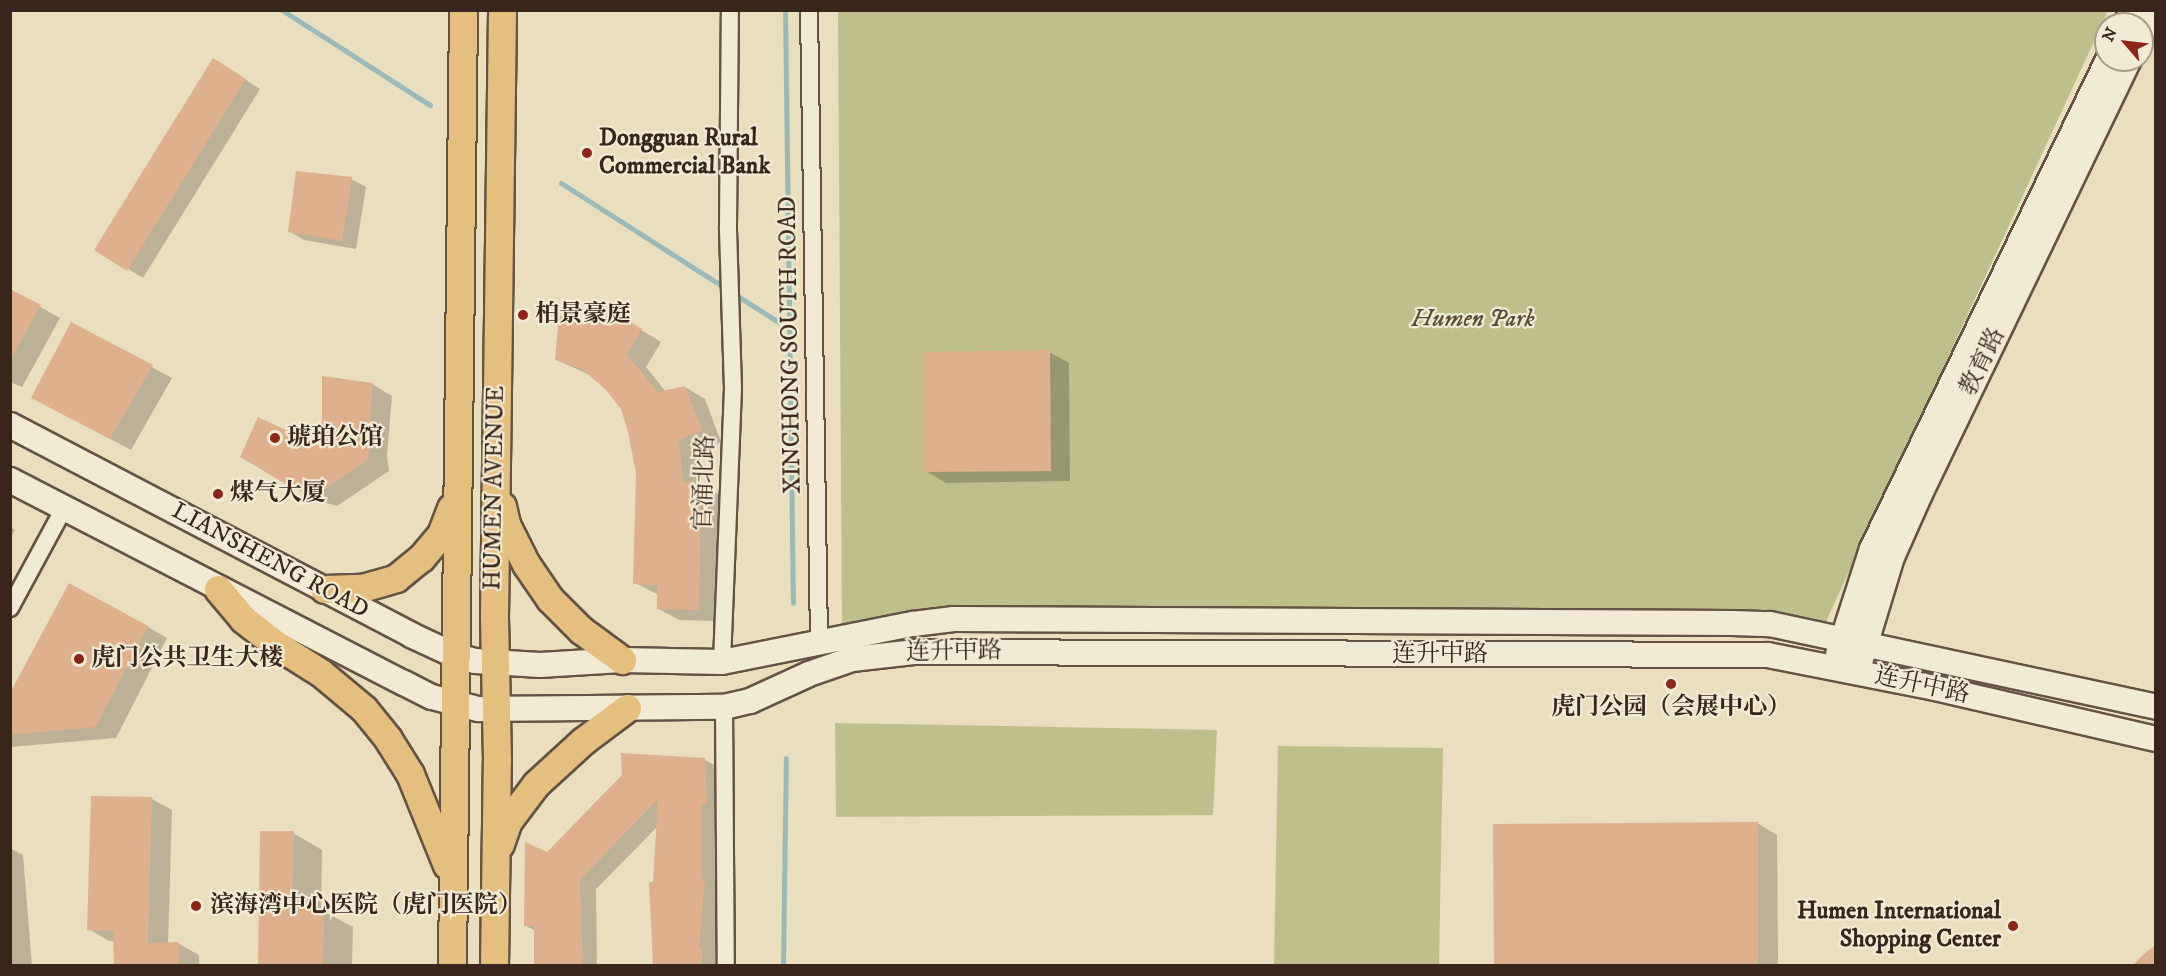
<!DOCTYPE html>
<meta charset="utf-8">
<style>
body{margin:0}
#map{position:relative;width:2166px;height:976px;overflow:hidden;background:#e9debd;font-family:"IM FELL DW Pica","Noto Serif SC",serif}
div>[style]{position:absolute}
.green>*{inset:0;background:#bfbf8c}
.shadow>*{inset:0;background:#0003}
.stream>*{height:5px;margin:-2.5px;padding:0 2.5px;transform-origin:2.5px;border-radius:2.5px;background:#9ababa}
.building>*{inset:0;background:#deb08d}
.roads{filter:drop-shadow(2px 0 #645344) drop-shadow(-2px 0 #645344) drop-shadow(0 2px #645344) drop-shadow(0 -2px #645344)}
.street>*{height:16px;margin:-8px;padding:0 8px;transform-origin:8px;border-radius:8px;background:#f1ead4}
.secondary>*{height:24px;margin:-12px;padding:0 12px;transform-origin:12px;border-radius:12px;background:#f1ead4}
.primary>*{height:27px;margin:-13.5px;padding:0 13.5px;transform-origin:13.5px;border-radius:13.5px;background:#e4bf7e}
.dots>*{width:16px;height:16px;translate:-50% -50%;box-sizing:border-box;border:3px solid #f1ead4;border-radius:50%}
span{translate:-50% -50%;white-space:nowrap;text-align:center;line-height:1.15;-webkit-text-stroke:4.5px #f1ead4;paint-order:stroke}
.poi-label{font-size:24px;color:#38251b;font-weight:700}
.left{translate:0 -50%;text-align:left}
.right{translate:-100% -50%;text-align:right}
.park-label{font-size:24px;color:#5a4c37;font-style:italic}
.street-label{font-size:24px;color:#38251b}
.frame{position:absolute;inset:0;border:12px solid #38251b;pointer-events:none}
.north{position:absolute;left:2094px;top:12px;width:60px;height:60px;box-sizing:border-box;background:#f1ead4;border:2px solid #a79b8a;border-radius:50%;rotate:298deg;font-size:16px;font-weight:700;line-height:24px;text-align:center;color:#38251b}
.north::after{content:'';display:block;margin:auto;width:21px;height:27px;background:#8f2418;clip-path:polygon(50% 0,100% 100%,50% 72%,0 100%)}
</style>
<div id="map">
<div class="green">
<div style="clip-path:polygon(838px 11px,2108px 11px,1822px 630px,842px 627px)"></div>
<div style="clip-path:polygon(835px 723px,1217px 730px,1213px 815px,836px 817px)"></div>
<div style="clip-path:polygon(1278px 746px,1443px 748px,1439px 965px,1274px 965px)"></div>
</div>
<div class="shadow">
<div style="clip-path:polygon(228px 68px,260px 89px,143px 278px,96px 249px)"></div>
<div style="clip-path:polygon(351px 179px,366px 187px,356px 249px,304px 240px,289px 231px)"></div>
<div style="clip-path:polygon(10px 290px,60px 318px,22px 387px,10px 382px)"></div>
<div style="clip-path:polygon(595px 302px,661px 342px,646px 367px,666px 392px,685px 387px,705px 399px,721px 442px,698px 451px,702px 485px,721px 496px,718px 621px,679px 620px,659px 609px,659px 595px,635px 583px,637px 473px,630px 431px,622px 408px,607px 389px,592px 376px,557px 360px,586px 324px)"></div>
<div style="clip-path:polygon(72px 324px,172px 378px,131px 450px,53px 408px)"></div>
<div style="clip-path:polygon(1049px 352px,1069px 363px,1070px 481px,946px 483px,926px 471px)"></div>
<div style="clip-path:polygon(372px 384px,392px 396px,387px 455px,389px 471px,337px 506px,316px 500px,242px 456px,323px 449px)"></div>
<div style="clip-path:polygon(10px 527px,15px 530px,10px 539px)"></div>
<div style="clip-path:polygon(148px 627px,167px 638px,116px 738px,10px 747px,10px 696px)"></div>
<div style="clip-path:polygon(705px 760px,722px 769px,721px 890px,715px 958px,719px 960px,719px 966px,655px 966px,654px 883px,658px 826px,596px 889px,597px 966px,535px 966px,536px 931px,526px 926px,547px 854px)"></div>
<div style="clip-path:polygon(152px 799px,172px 810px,168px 944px,179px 944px,199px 955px,199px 966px,116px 966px,115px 941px,109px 941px,89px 929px)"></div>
<div style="clip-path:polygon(1757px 823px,1777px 835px,1778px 966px,1495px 966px)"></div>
<div style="clip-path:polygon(293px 833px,322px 850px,321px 910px,353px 927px,352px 966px,259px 966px)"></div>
<div style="clip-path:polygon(10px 848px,23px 855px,32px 966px,10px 966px)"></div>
</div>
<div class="stream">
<div style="left:282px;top:10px;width:176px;rotate:32.7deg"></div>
<div style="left:785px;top:10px;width:593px;rotate:89.23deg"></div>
<div style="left:561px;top:183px;width:271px;rotate:32.6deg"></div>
<div style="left:783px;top:966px;width:208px;rotate:-89.2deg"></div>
</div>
<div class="building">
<div style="clip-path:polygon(213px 58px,246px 79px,127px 271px,94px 250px)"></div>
<div style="clip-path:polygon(296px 171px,352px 177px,342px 241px,288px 232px)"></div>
<div style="clip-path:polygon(10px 289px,41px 305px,10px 360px)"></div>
<div style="clip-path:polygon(594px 300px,642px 329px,627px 355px,658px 392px,685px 386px,702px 431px,679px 440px,683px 482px,701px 483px,699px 610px,657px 609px,657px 585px,633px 584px,636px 473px,628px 432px,621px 409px,606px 390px,582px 369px,555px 360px,559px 316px,585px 322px)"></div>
<div style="clip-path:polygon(71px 322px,153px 365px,110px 439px,31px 398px)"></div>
<div style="clip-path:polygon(1050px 350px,1051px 471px,924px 472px,923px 352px)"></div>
<div style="clip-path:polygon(322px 376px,373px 383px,368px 443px,369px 459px,316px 495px,294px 489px,240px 457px,258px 417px,322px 447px)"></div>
<div style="clip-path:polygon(69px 583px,148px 626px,96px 727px,10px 735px,10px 693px)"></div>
<div style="clip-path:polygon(621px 753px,705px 758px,707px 804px,701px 804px,702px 879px,705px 879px,699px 948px,702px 948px,702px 966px,653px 966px,649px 882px,653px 882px,658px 799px,580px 880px,583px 966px,534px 966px,534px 926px,524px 926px,525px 842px,547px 852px,622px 775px)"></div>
<div style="clip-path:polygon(91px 796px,152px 797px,148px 943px,179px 942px,179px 966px,114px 966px,113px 931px,87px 930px)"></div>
<div style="clip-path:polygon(1758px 822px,1758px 966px,1494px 966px,1493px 824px)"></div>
<div style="clip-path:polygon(260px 831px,294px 831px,292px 908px,324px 909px,323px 966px,258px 966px)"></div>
<div style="clip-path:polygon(2156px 945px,2156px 966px,2132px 966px,2145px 953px)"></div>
</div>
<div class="roads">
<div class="street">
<div style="left:809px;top:10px;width:633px;rotate:89.09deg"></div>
<div style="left:10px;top:608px;width:114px;rotate:-61.6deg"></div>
<div style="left:722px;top:662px;width:273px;rotate:-87.7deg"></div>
<div style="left:733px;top:389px;width:163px;rotate:-91.8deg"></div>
<div style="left:728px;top:226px;width:216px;rotate:-89.5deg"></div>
<div style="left:724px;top:707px;width:259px;rotate:89.6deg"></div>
</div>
<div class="secondary">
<div style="left:2126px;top:24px;width:15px;rotate:-67deg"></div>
<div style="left:2142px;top:33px;width:25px;rotate:-64deg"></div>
<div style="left:10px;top:425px;width:453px;rotate:27.6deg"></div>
<div style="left:411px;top:635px;width:47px;rotate:24.9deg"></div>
<div style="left:454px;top:655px;width:22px;rotate:16deg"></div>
<div style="left:475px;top:661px;width:65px;rotate:3.5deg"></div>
<div style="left:540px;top:665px;width:82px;rotate:-3.5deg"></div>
<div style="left:622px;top:660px;width:100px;rotate:1.1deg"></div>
<div style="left:722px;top:662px;width:195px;rotate:-11.3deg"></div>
<div style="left:913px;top:624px;width:41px;rotate:-7deg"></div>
<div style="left:954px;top:619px;width:778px;rotate:0.29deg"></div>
<div style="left:1732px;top:623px;width:38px;rotate:2deg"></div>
<div style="left:1770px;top:624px;width:395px;rotate:12.1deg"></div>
<div style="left:10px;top:480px;width:443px;rotate:27.3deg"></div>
<div style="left:404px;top:683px;width:31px;rotate:27deg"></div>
<div style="left:432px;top:697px;width:48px;rotate:14.6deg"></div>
<div style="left:478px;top:709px;width:246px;rotate:-0.5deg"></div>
<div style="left:724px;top:707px;width:27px;rotate:-13deg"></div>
<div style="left:750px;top:701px;width:65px;rotate:-24.6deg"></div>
<div style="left:809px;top:674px;width:46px;rotate:-19.2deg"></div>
<div style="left:852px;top:659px;width:62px;rotate:-6.4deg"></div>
<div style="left:914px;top:652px;width:854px;rotate:0.2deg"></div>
<div style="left:1768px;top:655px;width:170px;rotate:11.2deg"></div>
<div style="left:1935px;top:688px;width:227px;rotate:13deg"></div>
<div style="left:1838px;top:654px;width:110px;rotate:-72.1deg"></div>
<div style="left:1872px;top:549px;width:543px;rotate:-64.24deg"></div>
<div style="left:1861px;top:659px;width:107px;rotate:-73.1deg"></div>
<div style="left:1892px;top:557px;width:69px;rotate:-66deg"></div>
<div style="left:1920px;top:494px;width:482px;rotate:-64.3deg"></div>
</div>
<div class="primary">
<div style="left:502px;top:506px;width:18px;rotate:77deg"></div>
<div style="left:506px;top:524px;width:45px;rotate:63.4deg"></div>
<div style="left:526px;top:564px;width:42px;rotate:55.6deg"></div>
<div style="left:550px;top:599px;width:44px;rotate:45deg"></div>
<div style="left:581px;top:630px;width:51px;rotate:36.2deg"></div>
<div style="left:218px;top:589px;width:39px;rotate:50deg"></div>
<div style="left:243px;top:619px;width:41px;rotate:38deg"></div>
<div style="left:275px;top:644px;width:54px;rotate:32.2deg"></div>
<div style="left:321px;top:673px;width:56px;rotate:39.9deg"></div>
<div style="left:364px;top:709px;width:38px;rotate:51deg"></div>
<div style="left:388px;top:739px;width:41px;rotate:57.8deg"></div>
<div style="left:410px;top:774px;width:98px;rotate:67.9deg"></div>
<div style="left:324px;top:589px;width:38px;rotate:-2deg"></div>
<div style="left:362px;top:588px;width:35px;rotate:-16deg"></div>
<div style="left:396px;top:578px;width:32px;rotate:-39deg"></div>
<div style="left:421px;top:558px;width:31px;rotate:-50deg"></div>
<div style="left:441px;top:534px;width:28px;rotate:-69deg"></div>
<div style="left:500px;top:844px;width:24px;rotate:-71deg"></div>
<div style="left:508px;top:821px;width:46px;rotate:-52.9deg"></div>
<div style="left:536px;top:784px;width:64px;rotate:-42.5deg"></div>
<div style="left:583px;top:741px;width:55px;rotate:-36.9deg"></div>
<div style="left:452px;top:966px;width:956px;rotate:-89.34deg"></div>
<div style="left:494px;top:966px;width:206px;rotate:-89.2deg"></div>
<div style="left:497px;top:760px;width:144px;rotate:-91.2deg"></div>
<div style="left:494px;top:616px;width:606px;rotate:-89.24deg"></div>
</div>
</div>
<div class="dots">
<div style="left:587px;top:153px;background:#8f2418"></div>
<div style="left:523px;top:315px;background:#8f2418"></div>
<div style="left:275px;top:438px;background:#8f2418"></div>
<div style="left:218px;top:494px;background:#8f2418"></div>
<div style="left:79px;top:659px;background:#8f2418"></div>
<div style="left:1671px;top:684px;background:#8f2418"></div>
<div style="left:196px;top:906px;background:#8f2418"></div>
<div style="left:2013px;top:926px;background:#8f2418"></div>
</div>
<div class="poi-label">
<span class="left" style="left:599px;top:153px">Dongguan Rural<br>Commercial Bank</span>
<span class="left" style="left:535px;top:315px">柏景豪庭</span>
<span class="left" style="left:287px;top:438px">琥珀公馆</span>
<span class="left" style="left:230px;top:494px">煤气大厦</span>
<span class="left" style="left:91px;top:659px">虎门公共卫生大楼</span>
<span style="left:1671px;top:708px">虎门公园（会展中心）</span>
<span class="left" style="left:210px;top:906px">滨海湾中心医院（虎门医院）</span>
<span class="right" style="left:2001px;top:926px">Humen International<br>Shopping Center</span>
</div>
<div class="park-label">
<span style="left:1473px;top:320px">Humen Park</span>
</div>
<div class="street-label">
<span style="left:791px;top:345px;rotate:-91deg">XINCHONG SOUTH ROAD</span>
<span style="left:1983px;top:362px;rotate:-64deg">教育路</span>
<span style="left:705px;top:483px;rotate:-88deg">官涌北路</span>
<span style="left:495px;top:488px;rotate:-89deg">HUMEN AVENUE</span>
<span style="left:270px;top:561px;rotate:28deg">LIANSHENG ROAD</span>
<span style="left:954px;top:652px;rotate:-1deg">连升中路</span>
<span style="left:1440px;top:655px">连升中路</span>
<span style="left:1922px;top:686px;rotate:12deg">连升中路</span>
</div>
<div class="frame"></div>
<div class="north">N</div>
</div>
